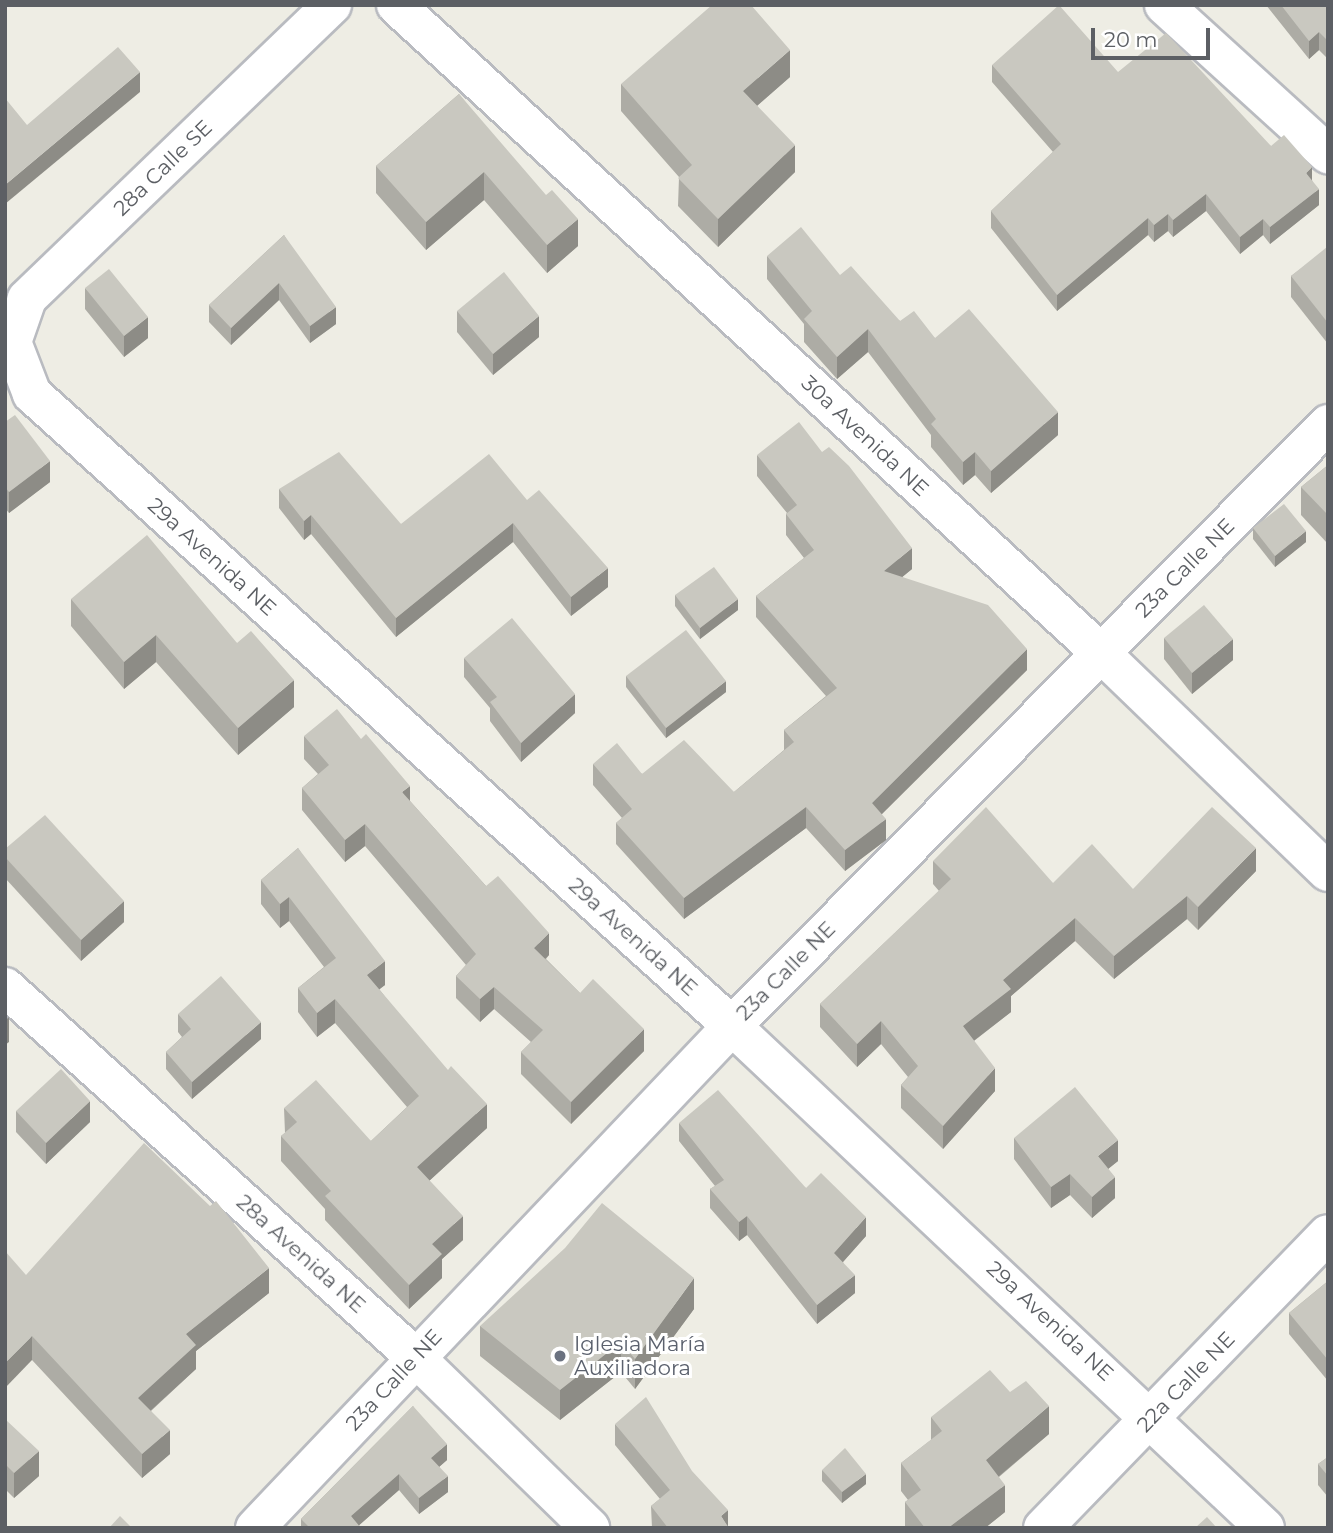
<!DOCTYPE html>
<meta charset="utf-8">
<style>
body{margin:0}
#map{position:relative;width:1333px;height:1533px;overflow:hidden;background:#eeede4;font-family:Montserrat,sans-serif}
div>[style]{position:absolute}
.roads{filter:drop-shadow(2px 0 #b9bbc0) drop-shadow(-2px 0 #b9bbc0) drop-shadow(0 2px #b9bbc0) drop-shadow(0 -2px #b9bbc0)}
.minor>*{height:38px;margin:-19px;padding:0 19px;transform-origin:19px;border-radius:19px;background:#fff}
.wall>*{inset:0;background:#adaca5}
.shaded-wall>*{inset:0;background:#8d8c86}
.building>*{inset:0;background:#c9c8c0}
.dots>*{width:19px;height:19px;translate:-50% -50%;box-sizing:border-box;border:4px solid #fff;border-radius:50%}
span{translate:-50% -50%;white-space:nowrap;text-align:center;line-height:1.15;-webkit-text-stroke:6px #fff;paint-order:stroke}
.street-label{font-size:21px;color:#5c5f64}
.worship-label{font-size:21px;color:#5b616d}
.left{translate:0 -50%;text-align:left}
.frame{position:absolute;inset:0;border:7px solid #5c5f64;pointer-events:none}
.scale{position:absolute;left:1091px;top:28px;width:119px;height:32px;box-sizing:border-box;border:4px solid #5c5f64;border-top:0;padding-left:9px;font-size:21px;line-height:24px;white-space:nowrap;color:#5c5f64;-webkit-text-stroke:5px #fff;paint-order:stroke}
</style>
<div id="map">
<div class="roads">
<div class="minor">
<div style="left:332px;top:5px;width:424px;rotate:136.1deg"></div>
<div style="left:27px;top:299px;width:46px;rotate:109.2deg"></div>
<div style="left:12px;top:342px;width:56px;rotate:69deg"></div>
<div style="left:32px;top:394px;width:943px;rotate:42.08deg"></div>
<div style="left:732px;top:1026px;width:732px;rotate:43.28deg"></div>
<div style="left:396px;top:5px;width:958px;rotate:42.59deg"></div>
<div style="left:1101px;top:653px;width:315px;rotate:44deg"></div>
<div style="left:1164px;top:5px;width:222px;rotate:42.3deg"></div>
<div style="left:5px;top:987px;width:552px;rotate:42.06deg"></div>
<div style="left:415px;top:1357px;width:245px;rotate:44.3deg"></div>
<div style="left:255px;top:1528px;width:692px;rotate:-46.46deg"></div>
<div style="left:732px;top:1026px;width:847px;rotate:-45.29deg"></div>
<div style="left:1043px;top:1528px;width:409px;rotate:-45.9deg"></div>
</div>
</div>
<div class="wall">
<div style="clip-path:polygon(1266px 5px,1328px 5px,1328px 59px,1319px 50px,1309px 59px)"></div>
<div style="clip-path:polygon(992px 65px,1118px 72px,1271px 146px,1312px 180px,1319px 205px,1270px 244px,1263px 235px,1240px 254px,1206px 211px,1173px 237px,1168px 231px,1154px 242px,1148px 235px,1057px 311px,991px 228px,991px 211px,1053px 152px,992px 82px)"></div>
<div style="clip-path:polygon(790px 77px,757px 106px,795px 172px,718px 247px,678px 206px,679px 177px,621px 111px,621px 84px)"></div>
<div style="clip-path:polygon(459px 94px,578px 246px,547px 273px,484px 200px,426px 250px,376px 193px,376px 166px)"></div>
<div style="clip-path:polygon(284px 235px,336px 324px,310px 343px,279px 300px,231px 345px,209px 322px,209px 305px)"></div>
<div style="clip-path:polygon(1328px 249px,1328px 344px,1291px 297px,1291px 276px)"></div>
<div style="clip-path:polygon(767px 256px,935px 338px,1058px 435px,991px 493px,975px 475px,963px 485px,931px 447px,931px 435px,868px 352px,837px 379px,804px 342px,804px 324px,767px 279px)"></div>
<div style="clip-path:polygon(85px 288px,148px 338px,124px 357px,85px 309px)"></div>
<div style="clip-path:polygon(457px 311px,539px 337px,493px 375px,457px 332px)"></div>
<div style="clip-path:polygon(5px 422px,50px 482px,9px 513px,5px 508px)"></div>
<div style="clip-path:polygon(757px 455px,912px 569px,902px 577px,1027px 670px,881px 814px,886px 840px,845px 871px,806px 828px,684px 919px,616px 844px,616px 823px,622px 818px,593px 785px,593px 764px,734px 792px,784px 750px,784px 730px,826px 696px,756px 617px,756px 596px,804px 558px,786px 535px,786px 514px,787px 513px,757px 476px)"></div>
<div style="clip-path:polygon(1328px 465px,1328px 544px,1301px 515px,1301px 487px)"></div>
<div style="clip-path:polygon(279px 489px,401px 524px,527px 500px,608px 587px,571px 616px,513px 542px,396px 637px,311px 534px,304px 540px,279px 508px)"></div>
<div style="clip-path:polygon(1253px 528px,1306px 542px,1275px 567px,1253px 539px)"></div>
<div style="clip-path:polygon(675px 595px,738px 610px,700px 639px,675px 606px)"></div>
<div style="clip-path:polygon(71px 599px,237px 643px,294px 707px,238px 755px,156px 662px,124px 689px,71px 626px)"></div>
<div style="clip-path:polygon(1164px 638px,1233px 660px,1192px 694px,1164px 659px)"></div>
<div style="clip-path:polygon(464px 658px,575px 713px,521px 762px,490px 721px,490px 708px,464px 677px)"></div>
<div style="clip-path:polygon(626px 676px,726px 692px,666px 738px,626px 687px)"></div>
<div style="clip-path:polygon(304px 736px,410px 801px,486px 886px,549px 955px,546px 959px,580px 993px,644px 1051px,571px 1124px,521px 1074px,521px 1052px,531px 1042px,494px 1009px,480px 1022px,456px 998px,456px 976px,466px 965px,365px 846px,345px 862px,302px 810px,302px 788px,318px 774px,304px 759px)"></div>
<div style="clip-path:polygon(298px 848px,385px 985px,379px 989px,487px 1128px,429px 1181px,463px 1240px,442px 1259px,442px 1278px,409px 1309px,325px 1220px,325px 1209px,281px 1161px,281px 1136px,285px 1133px,284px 1108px,371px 1141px,407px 1107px,335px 1023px,317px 1037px,298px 1012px,298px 988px,324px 967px,289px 921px,280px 928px,261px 904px,261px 880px)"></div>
<div style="clip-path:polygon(5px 849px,124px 922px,81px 961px,5px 878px)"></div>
<div style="clip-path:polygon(933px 861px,1053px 883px,1133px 889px,1256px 871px,1198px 930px,1187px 919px,1114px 979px,1075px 941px,1011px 996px,1011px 1012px,974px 1041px,995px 1091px,943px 1149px,901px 1108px,901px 1085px,908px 1077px,881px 1044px,857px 1067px,820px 1027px,820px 1004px,939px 891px,933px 884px)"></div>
<div style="clip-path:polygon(178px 1014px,261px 1039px,192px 1099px,166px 1069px,166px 1052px,182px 1037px,178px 1032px)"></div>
<div style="clip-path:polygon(16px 1111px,90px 1122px,46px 1164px,16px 1132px)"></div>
<div style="clip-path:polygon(679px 1123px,806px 1188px,866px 1236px,843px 1262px,855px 1293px,817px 1324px,747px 1235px,739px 1241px,710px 1208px,710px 1189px,715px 1186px,679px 1141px)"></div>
<div style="clip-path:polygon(1014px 1138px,1118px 1161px,1108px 1169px,1115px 1198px,1092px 1218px,1070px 1195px,1051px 1208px,1014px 1159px)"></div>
<div style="clip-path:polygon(26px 1275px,269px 1293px,196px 1351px,196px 1369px,151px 1411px,170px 1454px,142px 1478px,32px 1360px)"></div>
<div style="clip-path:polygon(1328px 1281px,1328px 1381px,1289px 1334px,1289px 1313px)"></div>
<div style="clip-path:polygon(694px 1309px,635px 1389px,621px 1372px,560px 1420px,480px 1356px,480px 1326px)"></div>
<div style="clip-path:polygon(413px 1406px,447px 1460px,439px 1467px,448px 1492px,419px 1514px,399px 1490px,359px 1525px,361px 1528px,301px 1528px,301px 1519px)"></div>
<div style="clip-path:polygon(931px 1417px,1049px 1434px,999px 1477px,1005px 1512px,985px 1528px,905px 1528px,905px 1502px,908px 1500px,901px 1491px,901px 1463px,931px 1440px)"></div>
<div style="clip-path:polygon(5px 1419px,39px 1476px,14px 1498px,5px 1489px)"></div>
<div style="clip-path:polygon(615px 1424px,728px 1526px,729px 1528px,652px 1528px,651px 1506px,660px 1499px,615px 1445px)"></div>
<div style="clip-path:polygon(1328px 1457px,1328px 1497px,1318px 1485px,1318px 1464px)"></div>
<div style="clip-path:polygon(822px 1470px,866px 1484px,842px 1503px,822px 1481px)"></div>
</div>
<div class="shaded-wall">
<div style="clip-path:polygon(1319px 32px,1319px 50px,1309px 59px,1309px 41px)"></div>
<div style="clip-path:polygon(790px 50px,790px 77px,743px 118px,743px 91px)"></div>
<div style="clip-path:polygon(140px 72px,140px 92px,5px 204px,5px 185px)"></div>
<div style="clip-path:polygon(795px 145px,795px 172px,718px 247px,718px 219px)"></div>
<div style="clip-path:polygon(1312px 167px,1312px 184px,1306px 173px)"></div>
<div style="clip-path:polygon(484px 172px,484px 200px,426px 250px,426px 222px)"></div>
<div style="clip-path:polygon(1319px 189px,1319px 205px,1270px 244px,1270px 227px)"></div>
<div style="clip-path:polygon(1206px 194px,1206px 211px,1173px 237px,1173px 220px)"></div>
<div style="clip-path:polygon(1168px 214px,1168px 231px,1154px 242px,1154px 225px)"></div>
<div style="clip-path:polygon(1148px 218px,1148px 235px,1057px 311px,1057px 295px)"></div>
<div style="clip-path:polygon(578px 219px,578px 246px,547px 273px,547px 245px)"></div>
<div style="clip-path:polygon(1263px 219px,1263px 235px,1240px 254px,1240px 237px)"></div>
<div style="clip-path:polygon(279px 283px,279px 300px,231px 345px,231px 328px)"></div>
<div style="clip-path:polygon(336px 307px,336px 324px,310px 343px,310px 326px)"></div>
<div style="clip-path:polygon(539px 316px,539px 337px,493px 375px,493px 354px)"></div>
<div style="clip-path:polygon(148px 317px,148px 338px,124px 357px,124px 336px)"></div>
<div style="clip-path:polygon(868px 329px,868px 352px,837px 379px,837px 357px)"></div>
<div style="clip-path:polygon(1058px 412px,1058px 435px,991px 493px,991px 471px)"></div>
<div style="clip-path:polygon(975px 452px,975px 475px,963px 485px,963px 462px)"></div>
<div style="clip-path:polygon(50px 461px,50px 482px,9px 513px,9px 492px)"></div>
<div style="clip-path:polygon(311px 515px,311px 534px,304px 540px,304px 521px)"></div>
<div style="clip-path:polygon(513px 523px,513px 542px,396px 637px,396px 618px)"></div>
<div style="clip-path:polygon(1306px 531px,1306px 542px,1275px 567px,1275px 556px)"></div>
<div style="clip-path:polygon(912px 548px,912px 569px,884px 592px,884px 571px)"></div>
<div style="clip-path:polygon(608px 568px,608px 587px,571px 616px,571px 597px)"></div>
<div style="clip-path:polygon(738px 599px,738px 610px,700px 639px,700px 628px)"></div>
<div style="clip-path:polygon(156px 635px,156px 662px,124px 689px,124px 662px)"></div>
<div style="clip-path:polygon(1233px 639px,1233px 660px,1192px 694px,1192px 673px)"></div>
<div style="clip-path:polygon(1027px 649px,1027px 670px,872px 824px,872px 803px)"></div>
<div style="clip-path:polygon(294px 680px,294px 707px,238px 755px,238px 728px)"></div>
<div style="clip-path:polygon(726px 681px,726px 692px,666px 738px,666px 728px)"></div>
<div style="clip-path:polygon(575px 694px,575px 713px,521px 762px,521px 743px)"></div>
<div style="clip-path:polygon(410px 786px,410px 808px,402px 792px)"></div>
<div style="clip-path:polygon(806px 807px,806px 828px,684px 919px,684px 898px)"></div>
<div style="clip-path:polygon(886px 819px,886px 840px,845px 871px,845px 850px)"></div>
<div style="clip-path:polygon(365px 824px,365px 846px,345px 862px,345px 840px)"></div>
<div style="clip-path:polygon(1256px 848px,1256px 871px,1198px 930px,1198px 907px)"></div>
<div style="clip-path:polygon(1187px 896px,1187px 919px,1114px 979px,1114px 956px)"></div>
<div style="clip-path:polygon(289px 897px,289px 921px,280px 928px,280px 904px)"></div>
<div style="clip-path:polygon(124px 901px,124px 922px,81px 961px,81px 940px)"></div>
<div style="clip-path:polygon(1075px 918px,1075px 941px,1011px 996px,1011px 1012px,963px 1049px,963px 1026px,1003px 980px)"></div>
<div style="clip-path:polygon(549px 933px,549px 955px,534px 970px,534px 948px)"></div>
<div style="clip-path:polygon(385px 961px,385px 985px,367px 999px,367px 975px)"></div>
<div style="clip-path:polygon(494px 987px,494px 1009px,480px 1022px,480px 999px)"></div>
<div style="clip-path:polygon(335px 999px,335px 1023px,317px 1037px,317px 1013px)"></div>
<div style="clip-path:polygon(9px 1017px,9px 1042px,5px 1045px,5px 1021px)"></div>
<div style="clip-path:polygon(881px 1021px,881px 1044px,857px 1067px,857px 1044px)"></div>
<div style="clip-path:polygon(261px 1022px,261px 1039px,192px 1099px,192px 1082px)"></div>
<div style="clip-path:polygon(644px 1029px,644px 1051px,571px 1124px,571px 1102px)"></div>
<div style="clip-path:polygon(995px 1068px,995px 1091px,943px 1149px,943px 1126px)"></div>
<div style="clip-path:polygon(90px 1101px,90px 1122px,46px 1164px,46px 1143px)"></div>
<div style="clip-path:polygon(487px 1104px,487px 1128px,417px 1192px,417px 1167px)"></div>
<div style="clip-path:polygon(1118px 1140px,1118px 1161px,1098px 1177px,1098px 1156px)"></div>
<div style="clip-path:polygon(1070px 1174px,1070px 1195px,1051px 1208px,1051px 1187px)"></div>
<div style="clip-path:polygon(1115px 1177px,1115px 1198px,1092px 1218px,1092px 1197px)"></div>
<div style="clip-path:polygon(463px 1216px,463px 1240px,442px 1259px,442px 1278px,409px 1309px,409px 1285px,432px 1244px)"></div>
<div style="clip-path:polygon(747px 1216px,747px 1235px,739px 1241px,739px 1222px)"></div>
<div style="clip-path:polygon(866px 1217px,866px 1236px,834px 1272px,834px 1253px)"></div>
<div style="clip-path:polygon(269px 1268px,269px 1293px,196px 1351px,196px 1369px,138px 1422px,138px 1398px,186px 1334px)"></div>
<div style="clip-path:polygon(855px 1275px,855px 1293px,817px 1324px,817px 1305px)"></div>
<div style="clip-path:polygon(694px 1278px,694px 1309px,635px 1389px,635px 1359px)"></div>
<div style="clip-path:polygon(32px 1336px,32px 1360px,5px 1388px,5px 1363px)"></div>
<div style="clip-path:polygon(621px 1342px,621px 1372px,560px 1420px,560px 1390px)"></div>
<div style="clip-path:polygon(1049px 1406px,1049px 1434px,986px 1487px,986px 1460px)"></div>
<div style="clip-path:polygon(170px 1430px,170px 1454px,142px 1478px,142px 1454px)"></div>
<div style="clip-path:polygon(447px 1444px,447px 1460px,431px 1474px,431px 1458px)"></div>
<div style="clip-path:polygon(39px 1451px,39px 1476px,14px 1498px,14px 1473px)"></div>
<div style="clip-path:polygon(399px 1474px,399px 1490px,356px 1528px,351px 1516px)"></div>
<div style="clip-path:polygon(866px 1474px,866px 1484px,842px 1503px,842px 1492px)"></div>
<div style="clip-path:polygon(448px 1476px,448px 1492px,419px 1514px,419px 1498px)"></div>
<div style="clip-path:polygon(1005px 1485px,1005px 1512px,985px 1528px,948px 1528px)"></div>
<div style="clip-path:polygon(728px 1510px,728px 1528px,721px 1516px)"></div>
</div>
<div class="building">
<div style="clip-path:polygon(712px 5px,751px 5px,790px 50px,743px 91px,795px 145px,718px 219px,678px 178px,692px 165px,621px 84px)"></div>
<div style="clip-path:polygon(1059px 5px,1118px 72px,1166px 33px,1271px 146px,1284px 135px,1312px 167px,1306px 173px,1319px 189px,1270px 227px,1263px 219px,1240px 237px,1206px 194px,1173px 220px,1168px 214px,1154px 225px,1148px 218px,1057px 295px,991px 211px,1061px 144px,992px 65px)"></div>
<div style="clip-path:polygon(1281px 5px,1328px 5px,1328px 41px,1319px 32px,1309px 41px)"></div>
<div style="clip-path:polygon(118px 47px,140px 72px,5px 185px,5px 98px,27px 125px)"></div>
<div style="clip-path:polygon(459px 94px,546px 195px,552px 190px,578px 219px,547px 245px,484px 172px,426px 222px,376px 166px)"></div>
<div style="clip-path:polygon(801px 227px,840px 275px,851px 266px,900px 321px,914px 311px,935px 338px,969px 309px,1058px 412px,991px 471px,975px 452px,963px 462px,931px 424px,936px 419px,868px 329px,837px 357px,804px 319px,812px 311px,767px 256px)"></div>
<div style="clip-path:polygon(284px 235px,336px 307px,310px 326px,279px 283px,231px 328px,209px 305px)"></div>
<div style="clip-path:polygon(1327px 247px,1328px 249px,1328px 323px,1291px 276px)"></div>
<div style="clip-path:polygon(109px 269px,148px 317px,124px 336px,85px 288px)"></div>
<div style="clip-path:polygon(504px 272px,539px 316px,493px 354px,457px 311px)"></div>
<div style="clip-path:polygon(15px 415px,50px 461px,9px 492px,5px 487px,5px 422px)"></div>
<div style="clip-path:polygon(799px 422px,822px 452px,829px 447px,849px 466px,912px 548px,884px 571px,988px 605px,1027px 649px,872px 803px,886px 819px,845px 850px,806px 807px,684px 898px,616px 823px,632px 809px,593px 764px,617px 743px,642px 774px,684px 740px,734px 792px,794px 742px,784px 730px,837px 688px,756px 596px,814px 550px,786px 514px,797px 505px,757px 455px)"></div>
<div style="clip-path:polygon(339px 452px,401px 524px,489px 454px,527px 500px,539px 490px,608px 568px,571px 597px,513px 523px,396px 618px,311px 515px,304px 521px,279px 489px)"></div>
<div style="clip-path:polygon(1328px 465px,1328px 515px,1301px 487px)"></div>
<div style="clip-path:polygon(1284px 504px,1306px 531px,1275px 556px,1253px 528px)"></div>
<div style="clip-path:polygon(147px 535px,237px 643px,251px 631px,294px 680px,238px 728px,156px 635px,124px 662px,71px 599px)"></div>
<div style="clip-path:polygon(714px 567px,738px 599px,700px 628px,675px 595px)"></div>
<div style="clip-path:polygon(1204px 605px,1233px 639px,1192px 673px,1164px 638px)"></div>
<div style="clip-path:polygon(512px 618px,575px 694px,521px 743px,490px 702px,497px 697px,464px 658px)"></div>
<div style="clip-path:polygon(686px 630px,726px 681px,666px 728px,626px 676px)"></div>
<div style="clip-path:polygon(337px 709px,361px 739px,366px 734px,410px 786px,402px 792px,486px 886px,498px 876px,549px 933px,534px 948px,580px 993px,593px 979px,644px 1029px,571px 1102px,521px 1052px,543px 1030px,494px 987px,480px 999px,456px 976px,476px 954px,365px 824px,345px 840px,302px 788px,329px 765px,304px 736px)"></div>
<div style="clip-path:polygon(986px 807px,1053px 883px,1092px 844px,1133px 889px,1212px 807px,1256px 848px,1198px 907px,1187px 896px,1114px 956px,1075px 918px,1003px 980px,1011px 989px,963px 1026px,995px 1068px,943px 1126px,901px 1085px,918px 1066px,881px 1021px,857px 1044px,820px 1004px,951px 879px,933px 861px)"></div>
<div style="clip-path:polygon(45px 815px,124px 901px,81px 940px,5px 857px,5px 849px)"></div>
<div style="clip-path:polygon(298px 848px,385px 961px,367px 975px,448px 1070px,451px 1066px,487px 1104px,417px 1167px,463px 1216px,432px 1244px,442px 1254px,409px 1285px,325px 1196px,331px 1191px,281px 1136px,297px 1122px,284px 1108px,316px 1080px,371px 1141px,419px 1096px,335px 999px,317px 1013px,298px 988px,336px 958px,289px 897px,280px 904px,261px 880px)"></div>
<div style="clip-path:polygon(221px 976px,261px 1022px,192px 1082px,166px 1052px,191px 1029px,178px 1014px)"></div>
<div style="clip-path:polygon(61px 1069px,90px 1101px,46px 1143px,16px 1111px)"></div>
<div style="clip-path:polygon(1075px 1087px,1118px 1140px,1098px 1156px,1115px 1177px,1092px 1197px,1070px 1174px,1051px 1187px,1014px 1138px)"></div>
<div style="clip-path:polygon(718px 1090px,806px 1188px,821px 1173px,866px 1217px,834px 1253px,855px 1275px,817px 1305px,747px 1216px,739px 1222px,710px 1189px,724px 1180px,679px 1123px)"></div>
<div style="clip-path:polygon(144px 1143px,210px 1206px,216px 1201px,269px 1268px,186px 1334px,196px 1345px,138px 1398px,170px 1430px,142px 1454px,32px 1336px,5px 1363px,5px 1251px,26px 1275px)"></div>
<div style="clip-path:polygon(602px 1203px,694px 1278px,635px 1359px,621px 1342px,560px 1390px,480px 1326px,565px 1248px)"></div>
<div style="clip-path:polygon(1328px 1281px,1328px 1360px,1289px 1313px)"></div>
<div style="clip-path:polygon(990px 1370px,1010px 1392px,1026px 1381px,1049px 1406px,986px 1460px,1005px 1485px,948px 1528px,925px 1528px,905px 1502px,921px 1490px,901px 1463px,942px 1431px,931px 1417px)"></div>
<div style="clip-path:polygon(646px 1397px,692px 1471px,728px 1510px,721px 1516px,729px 1528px,668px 1528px,651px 1506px,670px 1490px,615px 1424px)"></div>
<div style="clip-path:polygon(413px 1406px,447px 1444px,431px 1458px,448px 1476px,419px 1498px,399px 1474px,351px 1516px,361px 1528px,310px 1528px,301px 1519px)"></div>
<div style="clip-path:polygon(5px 1419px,39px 1451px,14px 1473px,5px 1464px)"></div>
<div style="clip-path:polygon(845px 1448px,866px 1474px,842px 1492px,822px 1470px)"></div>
<div style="clip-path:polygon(1328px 1457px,1328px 1476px,1318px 1464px)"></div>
<div style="clip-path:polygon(120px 1516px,132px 1528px,109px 1528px)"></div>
<div style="clip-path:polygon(1207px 1517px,1217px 1528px,1195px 1528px)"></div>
</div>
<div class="dots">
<div style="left:560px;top:1356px;background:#6b7280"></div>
</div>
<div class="street-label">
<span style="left:163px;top:168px;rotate:-44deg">28a Calle SE</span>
<span style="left:865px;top:436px;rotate:43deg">30a Avenida NE</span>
<span style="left:212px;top:557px;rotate:42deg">29a Avenida NE</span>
<span style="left:1185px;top:568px;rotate:-45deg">23a Calle NE</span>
<span style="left:633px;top:937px;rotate:42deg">29a Avenida NE</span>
<span style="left:786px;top:971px;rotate:-45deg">23a Calle NE</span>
<span style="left:301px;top:1254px;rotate:42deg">28a Avenida NE</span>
<span style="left:1050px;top:1321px;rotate:43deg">29a Avenida NE</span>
<span style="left:394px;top:1380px;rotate:-47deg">23a Calle NE</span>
<span style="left:1186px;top:1382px;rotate:-46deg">22a Calle NE</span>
</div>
<div class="worship-label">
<span class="left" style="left:574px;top:1356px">Iglesia María<br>Auxiliadora</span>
</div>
<div class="frame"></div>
<div class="scale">20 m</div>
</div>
